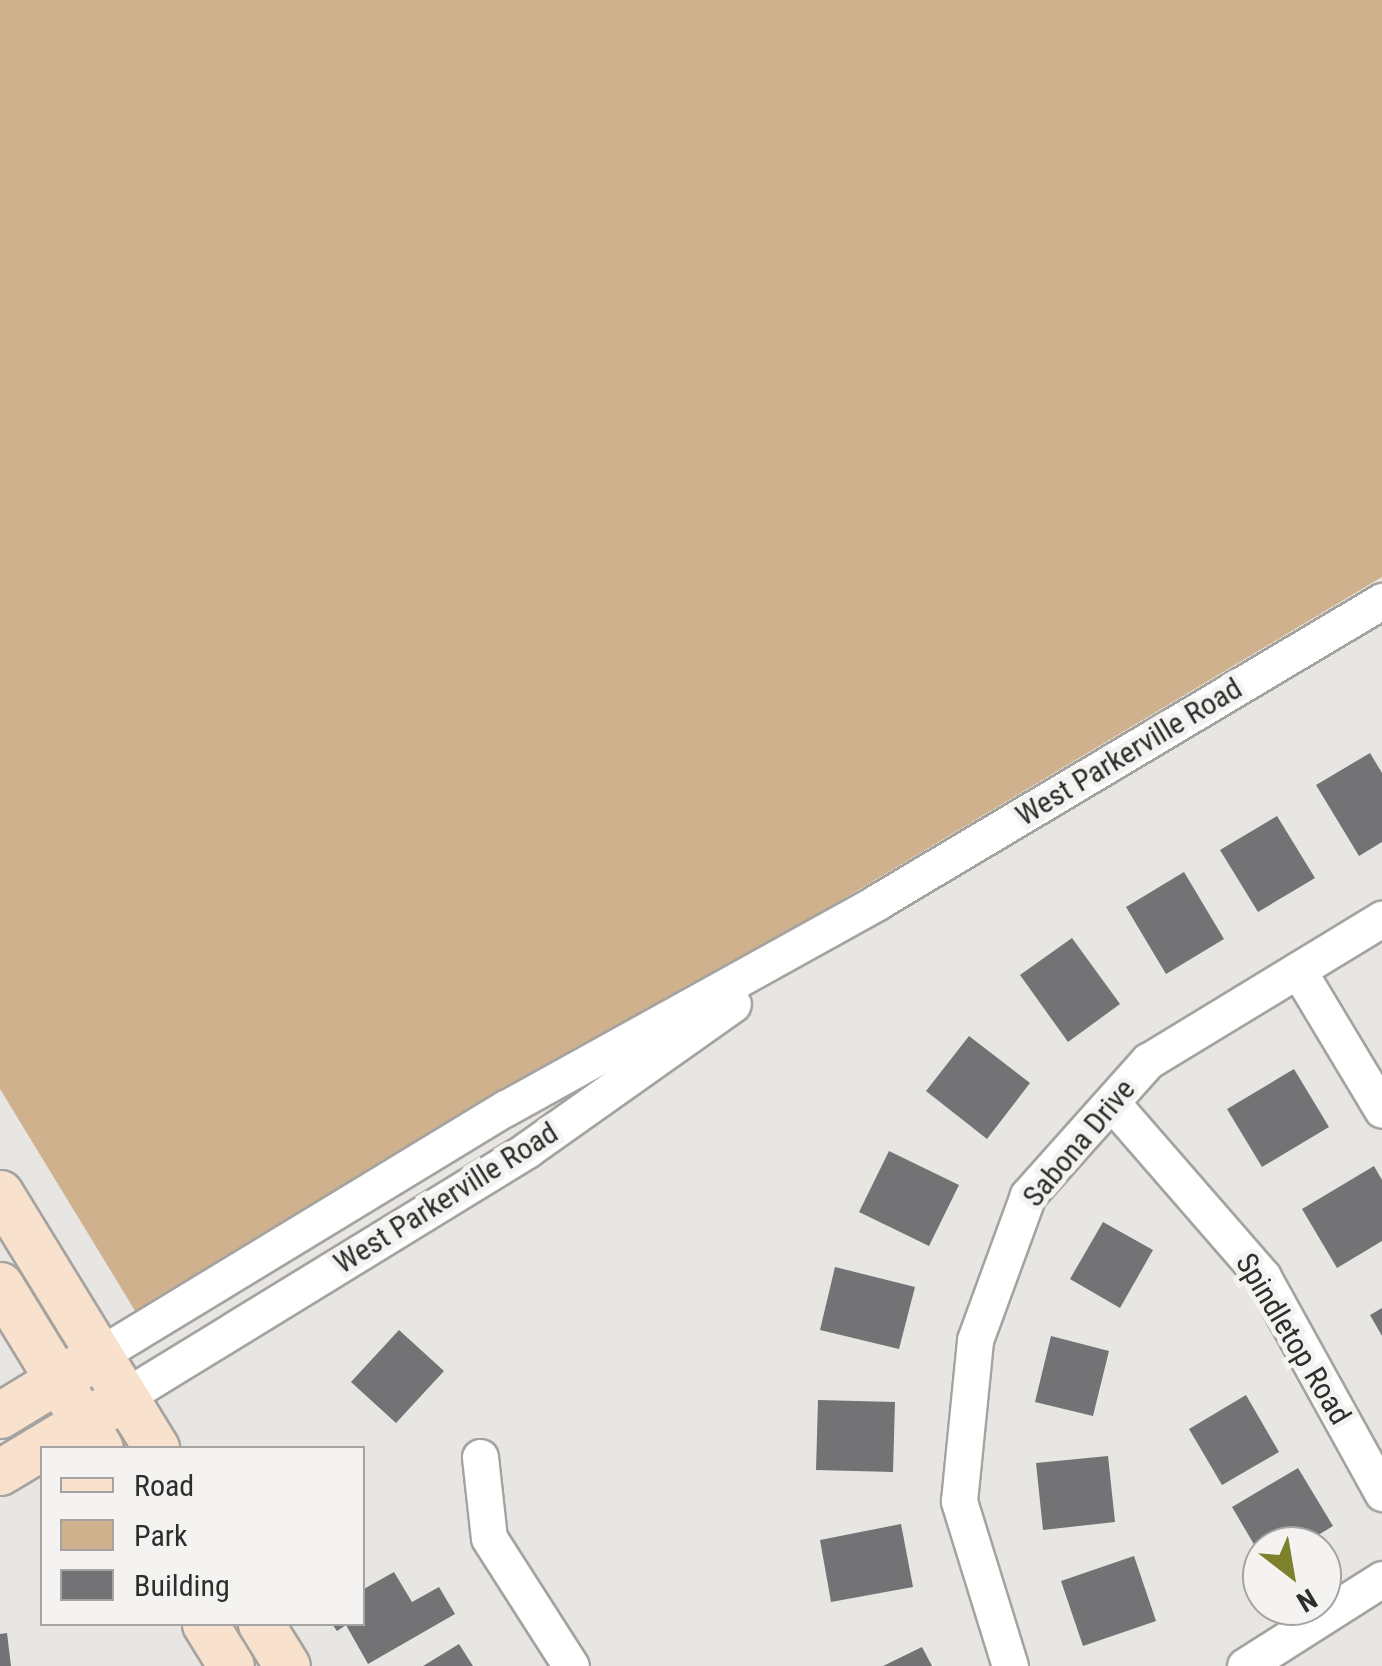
<!DOCTYPE html>
<style>
body{margin:0}
#map{position:relative;width:1382px;height:1666px;overflow:hidden;background:#e8e6e3;font-family:"Roboto Condensed",sans-serif}
div>[style]{position:absolute}
.green>*{inset:0;background:#cfb28d}
.building>*{inset:0;background:#737275}
.roads{filter:drop-shadow(2px 0 #a5a3a0) drop-shadow(-2px 0 #a5a3a0) drop-shadow(0 2px #a5a3a0) drop-shadow(0 -2px #a5a3a0)}
.minor>*{height:35px;margin:-17.5px;padding:0 17.5px;transform-origin:17.5px;border-radius:17.5px;background:#fff}
.major>*{height:45px;margin:-22.5px;padding:0 22.5px;transform-origin:22.5px;border-radius:22.5px;background:#f9e2cd}
span{translate:-50% -50%;white-space:nowrap;text-align:center;line-height:1.15;-webkit-text-stroke:10px #f5f3f1;paint-order:stroke}
.street-label{font-size:30px;color:#2e2e2d}
.legend{position:absolute;left:40px;top:1446px;width:325px;height:180px;box-sizing:border-box;background:#f5f3f1;border:2px solid #a5a4a3;margin:0;padding:12px 18px;list-style:none;font-size:30px;color:#2e2e2d}
.legend li{display:flex;align-items:center;gap:20px;height:50px}
.legend b{width:50px;border:2px solid #a5a4a3}
.north{position:absolute;left:1242px;top:1526px;width:100px;height:100px;box-sizing:border-box;background:#f5f3f1;border:2px solid #a5a4a3;border-radius:50%;rotate:149deg;font-size:28px;font-weight:700;line-height:40px;text-align:center;color:#2e2e2d}
.north::after{content:'';display:block;margin:auto;width:35px;height:45px;background:#7d812c;clip-path:polygon(50% 0,100% 100%,50% 72%,0 100%)}
</style>
<div id="map">
<div class="green">
<div style="clip-path:polygon(0 0,1382px 0,1382px 577px,140px 1319px,0 1089px)"></div>
</div>
<div class="building">
<div style="clip-path:polygon(1370px 753px,1382px 773px,1382px 842px,1359px 856px,1316px 785px)"></div>
<div style="clip-path:polygon(1277px 816px,1315px 878px,1258px 912px,1220px 850px)"></div>
<div style="clip-path:polygon(1184px 872px,1224px 939px,1166px 974px,1126px 907px)"></div>
<div style="clip-path:polygon(1072px 938px,1120px 1004px,1068px 1042px,1020px 975px)"></div>
<div style="clip-path:polygon(969px 1036px,1030px 1083px,987px 1139px,926px 1091px)"></div>
<div style="clip-path:polygon(1294px 1069px,1329px 1127px,1262px 1167px,1227px 1109px)"></div>
<div style="clip-path:polygon(889px 1151px,959px 1185px,929px 1246px,859px 1212px)"></div>
<div style="clip-path:polygon(1374px 1166px,1382px 1180px,1382px 1241px,1337px 1268px,1302px 1209px)"></div>
<div style="clip-path:polygon(1103px 1222px,1153px 1250px,1120px 1308px,1070px 1279px)"></div>
<div style="clip-path:polygon(835px 1267px,915px 1287px,899px 1349px,820px 1330px)"></div>
<div style="clip-path:polygon(1382px 1308px,1382px 1336px,1370px 1315px)"></div>
<div style="clip-path:polygon(399px 1330px,444px 1371px,396px 1423px,351px 1382px)"></div>
<div style="clip-path:polygon(1051px 1336px,1109px 1351px,1093px 1416px,1035px 1402px)"></div>
<div style="clip-path:polygon(1246px 1395px,1279px 1452px,1222px 1485px,1189px 1429px)"></div>
<div style="clip-path:polygon(818px 1400px,895px 1402px,893px 1472px,816px 1470px)"></div>
<div style="clip-path:polygon(1108px 1456px,1115px 1522px,1043px 1530px,1036px 1463px)"></div>
<div style="clip-path:polygon(1298px 1468px,1333px 1526px,1300px 1546px,1262px 1546px,1262px 1558px,1232px 1507px)"></div>
<div style="clip-path:polygon(901px 1524px,913px 1587px,831px 1602px,820px 1540px)"></div>
<div style="clip-path:polygon(1134px 1556px,1156px 1621px,1083px 1646px,1061px 1581px)"></div>
<div style="clip-path:polygon(394px 1572px,412px 1602px,439px 1587px,455px 1614px,368px 1664px,346px 1625px,337px 1631px,332px 1624px,362px 1624px,362px 1590px)"></div>
<div style="clip-path:polygon(7px 1633px,11px 1666px,0 1666px,0 1634px)"></div>
<div style="clip-path:polygon(459px 1644px,473px 1666px,423px 1666px)"></div>
<div style="clip-path:polygon(922px 1647px,932px 1666px,883px 1666px)"></div>
</div>
<div class="roads">
<div class="minor">
<div style="left:1298px;top:970px;width:163px;rotate:59deg"></div>
<div style="left:1112px;top:1103px;width:230px;rotate:49deg"></div>
<div style="left:1263px;top:1277px;width:247px;rotate:61.1deg"></div>
<div style="left:99px;top:1355px;width:476px;rotate:-31.3deg"></div>
<div style="left:506px;top:1108px;width:424px;rotate:-29deg"></div>
<div style="left:877px;top:902px;width:588px;rotate:-30.8deg"></div>
<div style="left:124px;top:1397px;width:474px;rotate:-31.5deg"></div>
<div style="left:528px;top:1149px;width:251px;rotate:-35.3deg"></div>
<div style="left:480px;top:1457px;width:81px;rotate:83.7deg"></div>
<div style="left:489px;top:1538px;width:152px;rotate:57.4deg"></div>
<div style="left:1010px;top:1666px;width:173px;rotate:-107.2deg"></div>
<div style="left:959px;top:1501px;width:162px;rotate:-84.3deg"></div>
<div style="left:975px;top:1340px;width:154px;rotate:-69.9deg"></div>
<div style="left:1028px;top:1195px;width:180px;rotate:-48.2deg"></div>
<div style="left:1148px;top:1061px;width:274px;rotate:-31.3deg"></div>
<div style="left:1245px;top:1666px;width:162px;rotate:-32.4deg"></div>
</div>
<div class="major">
<div style="left:0;top:1193px;width:299px;rotate:58.5deg"></div>
<div style="left:0;top:1285px;width:191px;rotate:58.5deg"></div>
<div style="left:0;top:1415px;width:98px;rotate:-31.3deg"></div>
<div style="left:0;top:1472px;width:128px;rotate:-31deg"></div>
<div style="left:205px;top:1624px;width:49px;rotate:58.2deg"></div>
<div style="left:261px;top:1624px;width:49px;rotate:58.2deg"></div>
</div>
</div>
<div class="street-label">
<span style="left:1129px;top:752px;rotate:-31deg">West Parkerville Road</span>
<span style="left:1079px;top:1143px;rotate:-50deg">Sabona Drive</span>
<span style="left:446px;top:1198px;rotate:-32deg">West Parkerville Road</span>
<span style="left:1293px;top:1339px;rotate:59deg">Spindletop Road</span>
</div>
<ul class="legend">
<li><b style="height:12px;background:#f9e2cd"></b>Road</li>
<li><b style="height:28px;background:#cfb28d"></b>Park</li>
<li><b style="height:28px;background:#737275"></b>Building</li>
</ul>
<div class="north">N</div>
</div>
